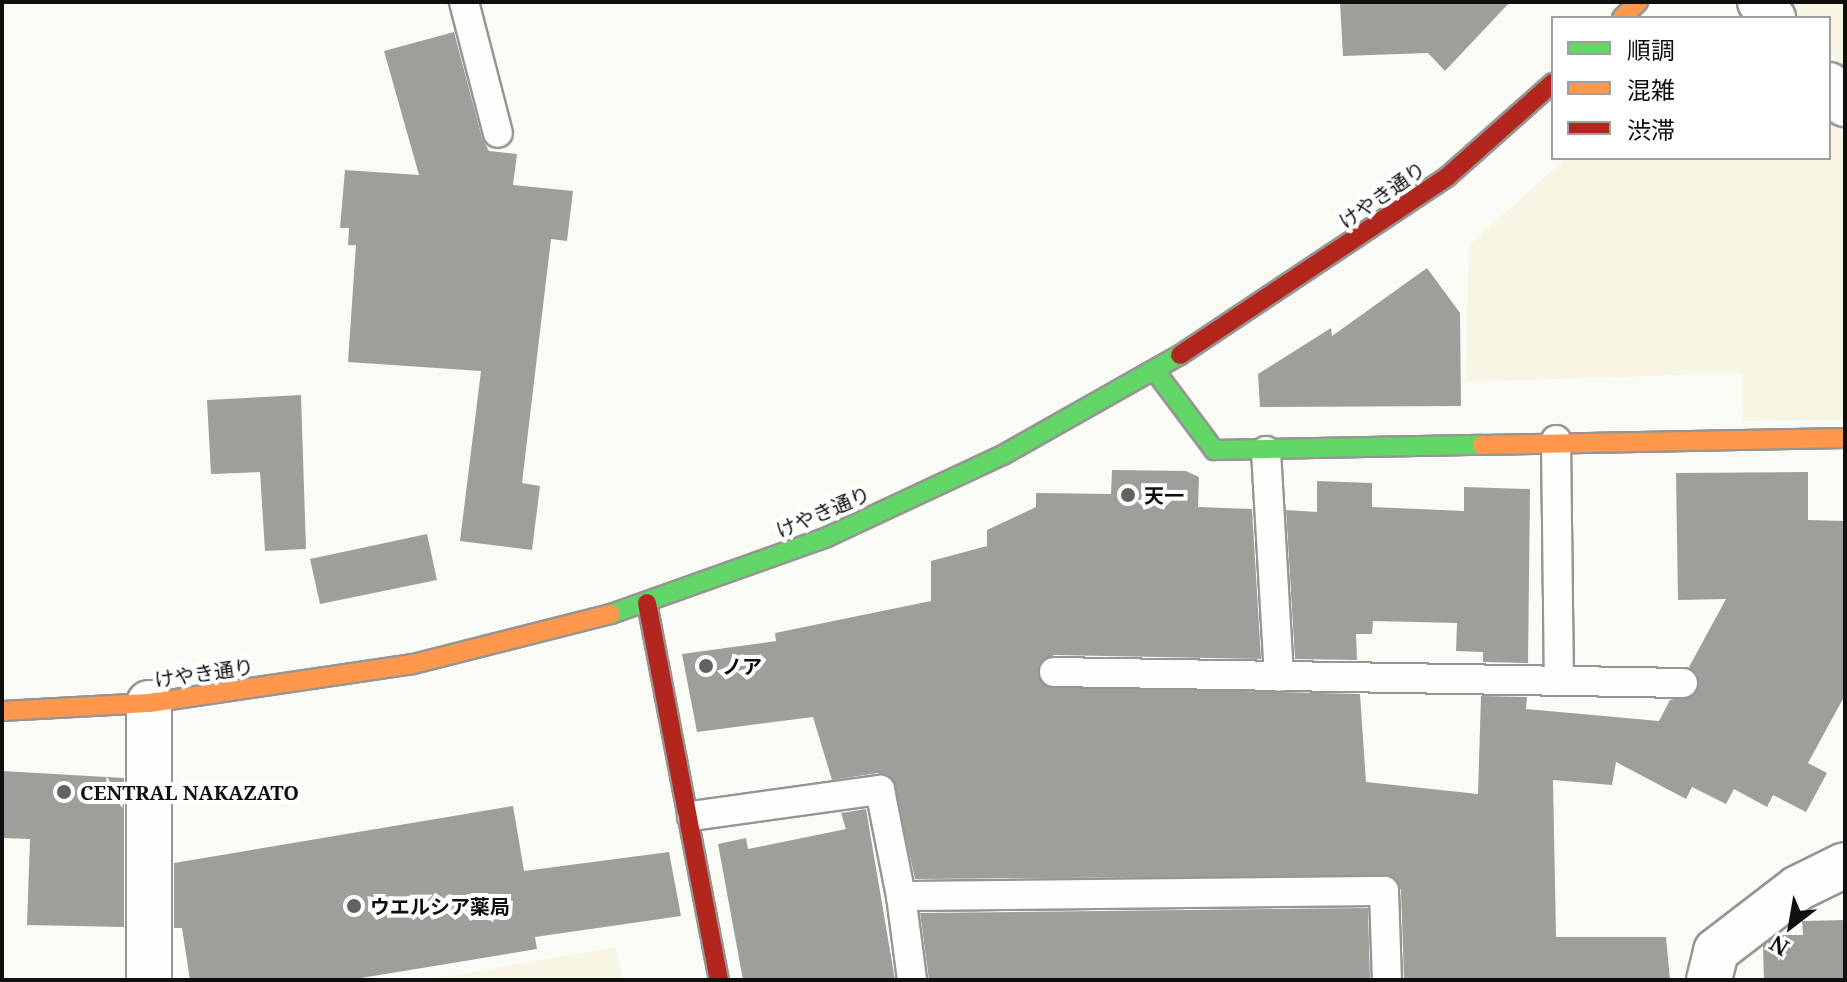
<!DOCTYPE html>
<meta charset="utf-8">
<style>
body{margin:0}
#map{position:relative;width:1847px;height:982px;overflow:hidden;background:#fbfbf6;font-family:"Noto Serif","Noto Sans JP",serif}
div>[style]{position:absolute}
.farmland>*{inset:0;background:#f7f5e3}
.building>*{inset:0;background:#9f9e9b}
.roads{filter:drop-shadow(2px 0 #959593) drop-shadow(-2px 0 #959593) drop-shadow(0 2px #959593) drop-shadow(0 -2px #959593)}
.lane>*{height:28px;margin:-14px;padding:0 14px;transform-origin:14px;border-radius:14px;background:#fefefe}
.street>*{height:44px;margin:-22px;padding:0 22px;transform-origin:22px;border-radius:22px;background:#fefefe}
.fast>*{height:18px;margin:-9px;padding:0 9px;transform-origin:9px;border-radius:9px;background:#63d668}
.slow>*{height:18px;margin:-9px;padding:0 9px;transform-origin:9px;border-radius:9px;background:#ff974d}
.jam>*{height:18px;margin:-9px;padding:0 9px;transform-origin:9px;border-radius:9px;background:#b3261e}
.dots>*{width:22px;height:22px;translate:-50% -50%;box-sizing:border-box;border:4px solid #fff;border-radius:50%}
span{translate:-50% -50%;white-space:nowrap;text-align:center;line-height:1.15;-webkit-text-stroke:8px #fff;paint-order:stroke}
.street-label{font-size:20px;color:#0f0f0f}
.poi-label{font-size:20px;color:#0f0f0f;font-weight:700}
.left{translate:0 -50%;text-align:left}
.frame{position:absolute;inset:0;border:4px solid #0f0f0f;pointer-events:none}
.legend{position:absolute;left:1551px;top:16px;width:280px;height:144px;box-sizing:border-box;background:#fff;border:2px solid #9f9f9f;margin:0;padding:10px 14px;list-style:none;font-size:24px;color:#0f0f0f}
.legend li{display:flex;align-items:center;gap:16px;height:40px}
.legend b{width:40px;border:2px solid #9f9f9f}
.north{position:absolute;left:1751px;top:886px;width:80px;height:80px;-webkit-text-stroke:6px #fff;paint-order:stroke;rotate:211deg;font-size:22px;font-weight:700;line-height:32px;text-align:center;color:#0f0f0f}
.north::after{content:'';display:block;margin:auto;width:28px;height:36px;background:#0f0f0f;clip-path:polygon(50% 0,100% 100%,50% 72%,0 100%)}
</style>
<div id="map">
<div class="farmland">
<div style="clip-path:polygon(1786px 2px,1845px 2px,1845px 71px,1829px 52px,1829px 18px,1800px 18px)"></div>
<div style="clip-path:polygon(1829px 115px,1845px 136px,1845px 420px,1743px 421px,1742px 373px,1466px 382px,1469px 245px,1566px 158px,1829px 158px)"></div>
<div style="clip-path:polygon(616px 947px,622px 980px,426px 980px)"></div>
</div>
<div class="building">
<div style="clip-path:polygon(1340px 2px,1510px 2px,1445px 71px,1428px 53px,1343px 56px)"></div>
<div style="clip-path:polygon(454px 32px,482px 138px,489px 151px,517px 154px,513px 185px,573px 191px,567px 241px,551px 239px,522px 483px,540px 486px,532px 550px,460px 541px,481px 371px,348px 362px,356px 245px,348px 245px,349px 228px,340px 228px,345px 170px,419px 175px,384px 51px)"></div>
<div style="clip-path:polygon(1427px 268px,1460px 313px,1461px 406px,1260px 407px,1258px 374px,1331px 328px,1332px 336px)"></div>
<div style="clip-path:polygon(301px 395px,306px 549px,265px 551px,260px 472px,211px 474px,207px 400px)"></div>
<div style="clip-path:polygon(1112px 470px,1186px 471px,1199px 477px,1198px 507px,1252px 509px,1261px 659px,1054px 655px,1039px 664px,1045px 686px,1360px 694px,1366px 782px,1478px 794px,1481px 696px,1527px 697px,1526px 709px,1659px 721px,1670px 700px,1697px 692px,1698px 675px,1689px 667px,1726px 599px,1678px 600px,1676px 473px,1808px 472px,1808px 520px,1845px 521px,1845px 695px,1808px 763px,1827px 773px,1806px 812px,1773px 795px,1767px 807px,1734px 789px,1726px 804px,1692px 787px,1686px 799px,1616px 762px,1612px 785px,1553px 780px,1556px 937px,1666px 937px,1670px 980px,1404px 980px,1401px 890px,1392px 876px,915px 879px,893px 780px,878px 773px,832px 780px,813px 717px,697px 732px,682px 654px,776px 641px,775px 633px,931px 601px,931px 561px,987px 546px,987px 530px,1036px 507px,1036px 493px,1111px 494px)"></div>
<div style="clip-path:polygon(1317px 481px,1372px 483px,1372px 507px,1464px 511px,1464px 487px,1530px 489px,1528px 663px,1483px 662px,1483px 652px,1456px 651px,1457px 623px,1373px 621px,1372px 634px,1356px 634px,1357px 660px,1295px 659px,1286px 510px,1317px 512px)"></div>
<div style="clip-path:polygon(427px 534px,437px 580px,320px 604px,310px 559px)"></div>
<div style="clip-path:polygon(2px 771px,124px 778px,124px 927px,27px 925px,30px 839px,2px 838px)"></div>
<div style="clip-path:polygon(513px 806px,524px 871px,669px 852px,681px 916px,535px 937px,537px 949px,349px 980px,190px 980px,182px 928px,174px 928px,174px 863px)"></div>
<div style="clip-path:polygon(866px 809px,895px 980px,743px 980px,718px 844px,746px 838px,748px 849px,846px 829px,841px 813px)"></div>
<div style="clip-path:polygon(1368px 908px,1370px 980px,929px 980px,920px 913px)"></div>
<div style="clip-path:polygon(1845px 920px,1845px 980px,1764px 980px,1763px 946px,1778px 935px,1803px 935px,1802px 921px)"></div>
</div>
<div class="roads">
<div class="lane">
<div style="left:464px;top:2px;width:135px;rotate:75.5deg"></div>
<div style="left:1556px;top:440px;width:241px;rotate:89.3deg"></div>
<div style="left:1266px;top:451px;width:226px;rotate:86.7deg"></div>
<div style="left:1054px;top:672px;width:629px;rotate:1deg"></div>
<div style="left:692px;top:816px;width:190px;rotate:-7.9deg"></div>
<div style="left:880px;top:790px;width:108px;rotate:78.8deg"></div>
<div style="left:901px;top:896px;width:483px;rotate:-0.6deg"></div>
<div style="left:1384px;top:891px;width:89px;rotate:88.1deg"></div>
<div style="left:901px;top:896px;width:85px;rotate:82.5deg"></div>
</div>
<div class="street">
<div style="left:1760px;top:2px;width:21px;rotate:51deg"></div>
<div style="left:1829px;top:85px;width:25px;rotate:50deg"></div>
<div style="left:149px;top:703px;width:277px;rotate:90deg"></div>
<div style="left:1709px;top:980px;width:30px;rotate:-76deg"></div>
<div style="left:1716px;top:951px;width:103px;rotate:-37.5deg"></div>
<div style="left:1798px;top:888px;width:52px;rotate:-26.1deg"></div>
</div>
<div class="fast">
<div style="left:1155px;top:371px;width:99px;rotate:53.2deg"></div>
<div style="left:1214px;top:450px;width:268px;rotate:-1.1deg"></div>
<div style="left:611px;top:614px;width:229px;rotate:-19.6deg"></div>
<div style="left:827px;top:537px;width:194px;rotate:-25deg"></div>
<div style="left:1003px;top:455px;width:203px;rotate:-29.5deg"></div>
</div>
<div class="slow">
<div style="left:1622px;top:18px;width:23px;rotate:-45deg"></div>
<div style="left:1482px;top:445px;width:363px;rotate:-1.1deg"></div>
<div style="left:2px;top:711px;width:147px;rotate:-3.1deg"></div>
<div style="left:149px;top:703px;width:267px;rotate:-8.4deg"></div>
<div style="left:413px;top:664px;width:204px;rotate:-14.2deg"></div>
</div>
<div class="jam">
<div style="left:1180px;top:355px;width:321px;rotate:-33.7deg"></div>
<div style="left:1447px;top:177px;width:142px;rotate:-41.6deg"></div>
<div style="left:647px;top:603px;width:384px;rotate:79.2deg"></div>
</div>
</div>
<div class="dots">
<div style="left:1128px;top:495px;background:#626260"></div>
<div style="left:706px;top:666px;background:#626260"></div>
<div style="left:64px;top:792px;background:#626260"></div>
<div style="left:354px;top:906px;background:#626260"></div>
</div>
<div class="street-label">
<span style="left:1382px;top:195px;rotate:-35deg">けやき通り</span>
<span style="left:823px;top:512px;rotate:-23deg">けやき通り</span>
<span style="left:204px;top:673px;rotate:-8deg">けやき通り</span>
</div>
<div class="poi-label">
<span class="left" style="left:1144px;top:495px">天一</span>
<span class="left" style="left:722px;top:666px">ノア</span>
<span class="left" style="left:80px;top:792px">CENTRAL NAKAZATO</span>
<span class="left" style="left:370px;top:906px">ウエルシア薬局</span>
</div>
<div class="frame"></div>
<ul class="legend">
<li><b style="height:10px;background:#63d668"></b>順調</li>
<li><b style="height:10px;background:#ff974d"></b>混雑</li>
<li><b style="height:10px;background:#b3261e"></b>渋滞</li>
</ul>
<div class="north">N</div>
</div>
